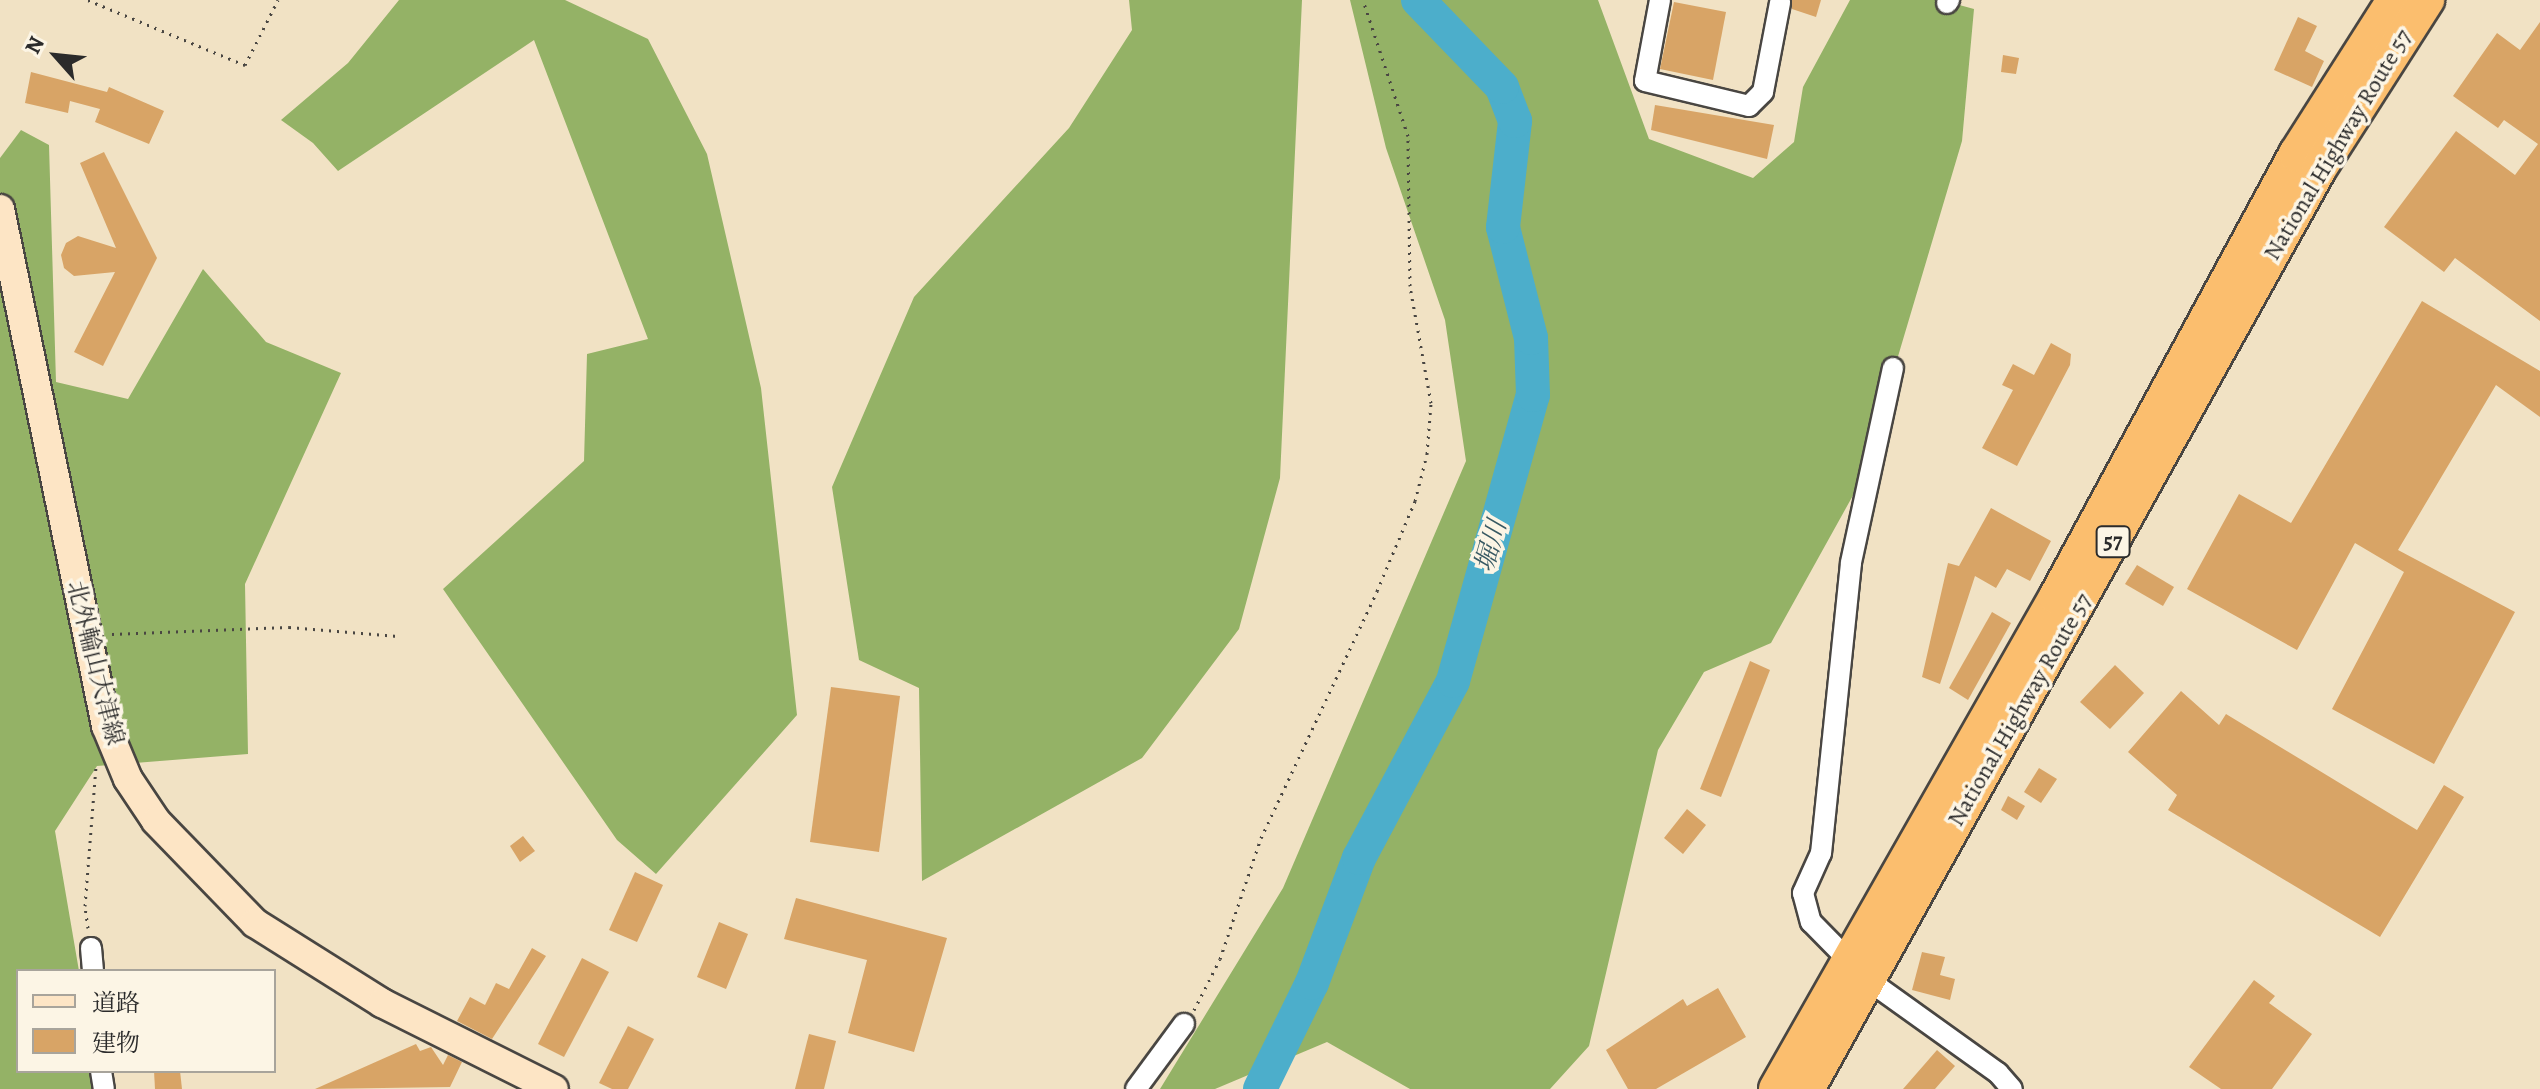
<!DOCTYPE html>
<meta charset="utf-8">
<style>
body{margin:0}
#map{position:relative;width:2540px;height:1089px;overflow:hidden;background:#f1e2c4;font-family:Alegreya,"Noto Serif JP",serif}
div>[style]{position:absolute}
.forest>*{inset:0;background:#94b266}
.river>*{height:34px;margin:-17px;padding:0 17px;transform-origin:17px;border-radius:17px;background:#4caecb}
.building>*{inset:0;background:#d8a466}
.path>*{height:3px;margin-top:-1.5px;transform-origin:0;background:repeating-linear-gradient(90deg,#494642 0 2px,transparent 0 8px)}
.roads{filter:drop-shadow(2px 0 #494642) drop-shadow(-2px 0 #494642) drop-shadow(0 2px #494642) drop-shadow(0 -2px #494642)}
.minor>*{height:20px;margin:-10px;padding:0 10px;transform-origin:10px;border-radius:10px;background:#fff}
.secondary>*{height:28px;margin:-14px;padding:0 14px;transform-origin:14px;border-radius:14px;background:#fde5c5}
.trunk>*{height:34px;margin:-17px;padding:0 17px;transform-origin:17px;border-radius:17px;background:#fbbe6e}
span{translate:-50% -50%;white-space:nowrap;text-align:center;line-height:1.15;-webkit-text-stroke:7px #fcf5e5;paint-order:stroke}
.shield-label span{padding:2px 6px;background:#fcf5e5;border:2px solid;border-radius:6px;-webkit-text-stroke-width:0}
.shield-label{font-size:22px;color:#2b2b2b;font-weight:700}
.street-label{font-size:24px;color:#2b2b2b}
.water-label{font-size:26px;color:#375963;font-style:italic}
.legend{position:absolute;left:16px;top:969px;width:260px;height:104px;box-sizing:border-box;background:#fcf5e5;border:2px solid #a8a49b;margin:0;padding:10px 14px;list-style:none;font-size:24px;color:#2b2b2b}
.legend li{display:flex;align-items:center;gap:16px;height:40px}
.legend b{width:40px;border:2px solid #a8a49b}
.north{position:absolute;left:16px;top:16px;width:80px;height:80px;-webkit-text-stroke:6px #fcf5e5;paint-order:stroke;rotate:297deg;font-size:22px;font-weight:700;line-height:32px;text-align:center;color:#2b2b2b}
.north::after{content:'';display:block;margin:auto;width:28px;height:36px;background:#2b2b2b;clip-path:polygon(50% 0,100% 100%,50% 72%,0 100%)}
</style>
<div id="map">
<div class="forest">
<div style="clip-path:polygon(399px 0,565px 0,648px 39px,707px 154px,761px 388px,797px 715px,656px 874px,617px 840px,443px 589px,584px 461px,587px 354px,648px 339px,534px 40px,338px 171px,313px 143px,281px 120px,348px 63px)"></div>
<div style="clip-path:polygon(1129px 0,1302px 0,1280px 478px,1239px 629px,1142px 758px,922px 881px,919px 688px,859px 660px,832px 487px,914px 297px,1069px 128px,1132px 30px)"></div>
<div style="clip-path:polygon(1350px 0,1598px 0,1649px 139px,1753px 178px,1794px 142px,1803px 87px,1850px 0,1941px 0,1974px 9px,1962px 141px,1861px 481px,1771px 643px,1704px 672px,1658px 750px,1589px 1046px,1550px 1089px,1410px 1089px,1327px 1042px,1215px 1089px,1160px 1089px,1283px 888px,1466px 461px,1445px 320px,1386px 148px)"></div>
<div style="clip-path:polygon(21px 130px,49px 145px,56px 382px,128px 399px,203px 269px,266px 342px,341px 373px,245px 584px,248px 754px,97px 766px,55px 831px,79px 971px,18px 971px,18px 1071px,97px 1071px,100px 1089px,0 1089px,0 158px)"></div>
</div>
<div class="river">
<div style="left:1260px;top:1089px;width:118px;rotate:-63.9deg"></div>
<div style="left:1312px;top:983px;width:134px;rotate:-69.4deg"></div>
<div style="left:1359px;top:858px;width:200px;rotate:-62deg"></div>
<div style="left:1453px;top:681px;width:297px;rotate:-74.4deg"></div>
<div style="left:1533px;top:395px;width:57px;rotate:-92deg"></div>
<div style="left:1531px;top:338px;width:114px;rotate:-104.2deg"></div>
<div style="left:1503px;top:227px;width:107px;rotate:-83.5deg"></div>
<div style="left:1515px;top:121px;width:36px;rotate:-111deg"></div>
<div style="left:1502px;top:87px;width:121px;rotate:-134deg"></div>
</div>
<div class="building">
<div style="clip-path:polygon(1792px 0,1821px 0,1816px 17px,1792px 9px)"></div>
<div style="clip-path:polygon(1674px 2px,1726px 12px,1713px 80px,1660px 69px)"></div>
<div style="clip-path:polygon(2298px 17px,2317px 26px,2305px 51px,2324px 61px,2312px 87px,2274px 70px)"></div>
<div style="clip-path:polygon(2540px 22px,2540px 321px,2455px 258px,2444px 272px,2384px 227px,2456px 131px,2515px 175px,2538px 144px,2504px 120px,2498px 128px,2453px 96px,2497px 33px,2520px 50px)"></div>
<div style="clip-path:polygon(2003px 55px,2019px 58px,2016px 74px,2001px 72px)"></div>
<div style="clip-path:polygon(31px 72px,107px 92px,109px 87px,164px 111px,149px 144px,95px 122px,100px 109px,70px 101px,68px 113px,25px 103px)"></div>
<div style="clip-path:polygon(1655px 105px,1774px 125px,1767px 159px,1651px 130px)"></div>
<div style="clip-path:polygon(104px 152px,157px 258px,103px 366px,74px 352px,115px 272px,74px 276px,64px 268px,61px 255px,66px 243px,78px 236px,116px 248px,80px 163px)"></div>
<div style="clip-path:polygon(2422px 301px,2540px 371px,2540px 417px,2496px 385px,2398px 550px,2515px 612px,2434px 764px,2332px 709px,2404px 572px,2355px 543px,2297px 650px,2187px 589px,2239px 494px,2291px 523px)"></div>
<div style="clip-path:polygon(2051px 343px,2071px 354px,2070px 365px,2017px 466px,1982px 448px,2013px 390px,2002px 385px,2013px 364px,2034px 375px)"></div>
<div style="clip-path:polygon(1991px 508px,2051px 541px,2030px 581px,2007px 569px,1996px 588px,1975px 576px,1940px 684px,1922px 677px,1948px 563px,1959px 566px)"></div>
<div style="clip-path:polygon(2137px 565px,2174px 587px,2163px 606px,2125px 584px)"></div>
<div style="clip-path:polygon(1992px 612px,2011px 623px,1968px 700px,1949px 688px)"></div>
<div style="clip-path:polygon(1750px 661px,1770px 670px,1721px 797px,1700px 789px)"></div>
<div style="clip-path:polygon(2115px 665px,2144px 693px,2110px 729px,2080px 702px)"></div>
<div style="clip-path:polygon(831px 687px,900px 696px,879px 852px,810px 842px)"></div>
<div style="clip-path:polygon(2181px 691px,2219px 725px,2226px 714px,2417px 830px,2444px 785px,2464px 797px,2380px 937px,2168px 810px,2177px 795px,2128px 752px)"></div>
<div style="clip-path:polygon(2039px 768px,2057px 779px,2041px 803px,2024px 792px)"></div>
<div style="clip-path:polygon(2008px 796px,2025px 806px,2017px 820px,2001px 810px)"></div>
<div style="clip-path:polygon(1687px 809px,1706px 825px,1683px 854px,1664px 838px)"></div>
<div style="clip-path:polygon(523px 836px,535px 851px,520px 862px,510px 846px)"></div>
<div style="clip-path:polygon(635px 872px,663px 885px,637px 942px,609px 930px)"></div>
<div style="clip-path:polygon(796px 898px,947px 938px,914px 1052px,848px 1033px,867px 960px,784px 939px)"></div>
<div style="clip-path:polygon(719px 922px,748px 934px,726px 989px,697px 977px)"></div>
<div style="clip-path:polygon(532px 948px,546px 956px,492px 1039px,457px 1021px,470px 997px,485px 1005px,496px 983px,509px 989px)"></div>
<div style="clip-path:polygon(1922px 952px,1945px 957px,1940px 975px,1955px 979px,1950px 1000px,1912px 990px)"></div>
<div style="clip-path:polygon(582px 958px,609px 972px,564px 1057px,538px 1044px)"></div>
<div style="clip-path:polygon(2254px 980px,2275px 996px,2269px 1003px,2312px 1034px,2272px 1089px,2221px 1089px,2189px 1067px)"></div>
<div style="clip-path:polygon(1718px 988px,1746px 1037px,1656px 1089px,1628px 1089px,1606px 1050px,1683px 999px,1687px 1006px)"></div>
<div style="clip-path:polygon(628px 1026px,654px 1039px,628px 1089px,612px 1089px,599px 1083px)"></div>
<div style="clip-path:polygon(809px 1034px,836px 1041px,824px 1089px,795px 1089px)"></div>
<div style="clip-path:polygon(416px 1044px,420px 1051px,431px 1047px,443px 1065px,448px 1055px,462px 1062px,450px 1087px,315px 1089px)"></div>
<div style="clip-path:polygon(1937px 1050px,1955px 1066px,1935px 1089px,1903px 1089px)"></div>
<div style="clip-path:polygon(154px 1071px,180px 1071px,182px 1089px,155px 1089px)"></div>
</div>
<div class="path">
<div style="left:88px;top:0;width:170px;rotate:22.5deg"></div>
<div style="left:245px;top:65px;width:73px;rotate:-63.1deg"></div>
<div style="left:112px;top:634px;width:177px;rotate:-2.3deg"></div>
<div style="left:289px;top:627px;width:109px;rotate:4.7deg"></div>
<div style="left:88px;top:928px;width:22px;rotate:-98deg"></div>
<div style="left:85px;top:906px;width:141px;rotate:-85.5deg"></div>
<div style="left:1194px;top:1010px;width:57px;rotate:-63deg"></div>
<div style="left:1220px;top:959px;width:128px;rotate:-71.3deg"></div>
<div style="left:1261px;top:838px;width:273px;rotate:-64.8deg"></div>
<div style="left:1377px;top:591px;width:98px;rotate:-67.1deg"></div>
<div style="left:1415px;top:501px;width:49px;rotate:-75.7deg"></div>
<div style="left:1427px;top:454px;width:51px;rotate:-85.5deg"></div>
<div style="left:1431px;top:403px;width:119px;rotate:-100.2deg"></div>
<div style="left:1410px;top:286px;width:150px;rotate:-90.8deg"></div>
<div style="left:1408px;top:136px;width:143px;rotate:-108.3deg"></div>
</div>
<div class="roads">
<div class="minor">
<div style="left:1660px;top:0;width:82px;rotate:100.5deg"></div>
<div style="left:1645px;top:81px;width:107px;rotate:13.5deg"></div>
<div style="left:1749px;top:106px;width:20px;rotate:-45deg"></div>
<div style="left:1763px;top:92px;width:91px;rotate:-79.2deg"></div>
<div style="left:1947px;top:3px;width:4px;rotate:-56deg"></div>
<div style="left:1893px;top:368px;width:199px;rotate:102.2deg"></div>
<div style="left:1851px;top:563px;width:292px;rotate:95.9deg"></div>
<div style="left:1821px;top:853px;width:44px;rotate:114.2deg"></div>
<div style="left:1803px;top:893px;width:30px;rotate:75deg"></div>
<div style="left:1811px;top:922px;width:81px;rotate:45.5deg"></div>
<div style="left:1868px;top:980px;width:160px;rotate:35.6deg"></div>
<div style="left:1998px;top:1073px;width:21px;rotate:49deg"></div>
<div style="left:91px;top:948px;width:23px;rotate:85deg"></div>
<div style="left:101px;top:1071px;width:18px;rotate:81deg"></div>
<div style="left:1136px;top:1089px;width:81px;rotate:-53.6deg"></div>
</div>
<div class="secondary">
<div style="left:0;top:209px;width:528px;rotate:78.41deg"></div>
<div style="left:106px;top:726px;width:57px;rotate:67.5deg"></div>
<div style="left:128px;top:779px;width:50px;rotate:56.3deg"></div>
<div style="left:156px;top:821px;width:142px;rotate:45.9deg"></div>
<div style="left:255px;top:923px;width:150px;rotate:32.2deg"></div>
<div style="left:382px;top:1003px;width:192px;rotate:26.6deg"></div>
</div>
<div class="trunk">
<div style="left:1776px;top:1089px;width:566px;rotate:-60.36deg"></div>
<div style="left:2056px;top:597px;width:504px;rotate:-61.55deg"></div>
<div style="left:2296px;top:154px;width:183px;rotate:-57.5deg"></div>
<div style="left:1807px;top:1089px;width:1053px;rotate:-60.9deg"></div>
<div style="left:2319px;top:169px;width:201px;rotate:-57.4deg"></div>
</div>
</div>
<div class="shield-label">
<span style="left:2113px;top:542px">57</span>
</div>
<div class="street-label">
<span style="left:2338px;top:145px;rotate:-59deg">National Highway Route 57</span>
<span style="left:95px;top:663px;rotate:76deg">北外輪山大津線</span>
<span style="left:2020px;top:710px;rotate:-60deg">National Highway Route 57</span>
</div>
<div class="water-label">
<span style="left:1491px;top:546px;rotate:-74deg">堀川</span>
</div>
<ul class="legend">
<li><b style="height:10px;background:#fde5c5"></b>道路</li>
<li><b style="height:22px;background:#d8a466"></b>建物</li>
</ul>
<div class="north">N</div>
</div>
